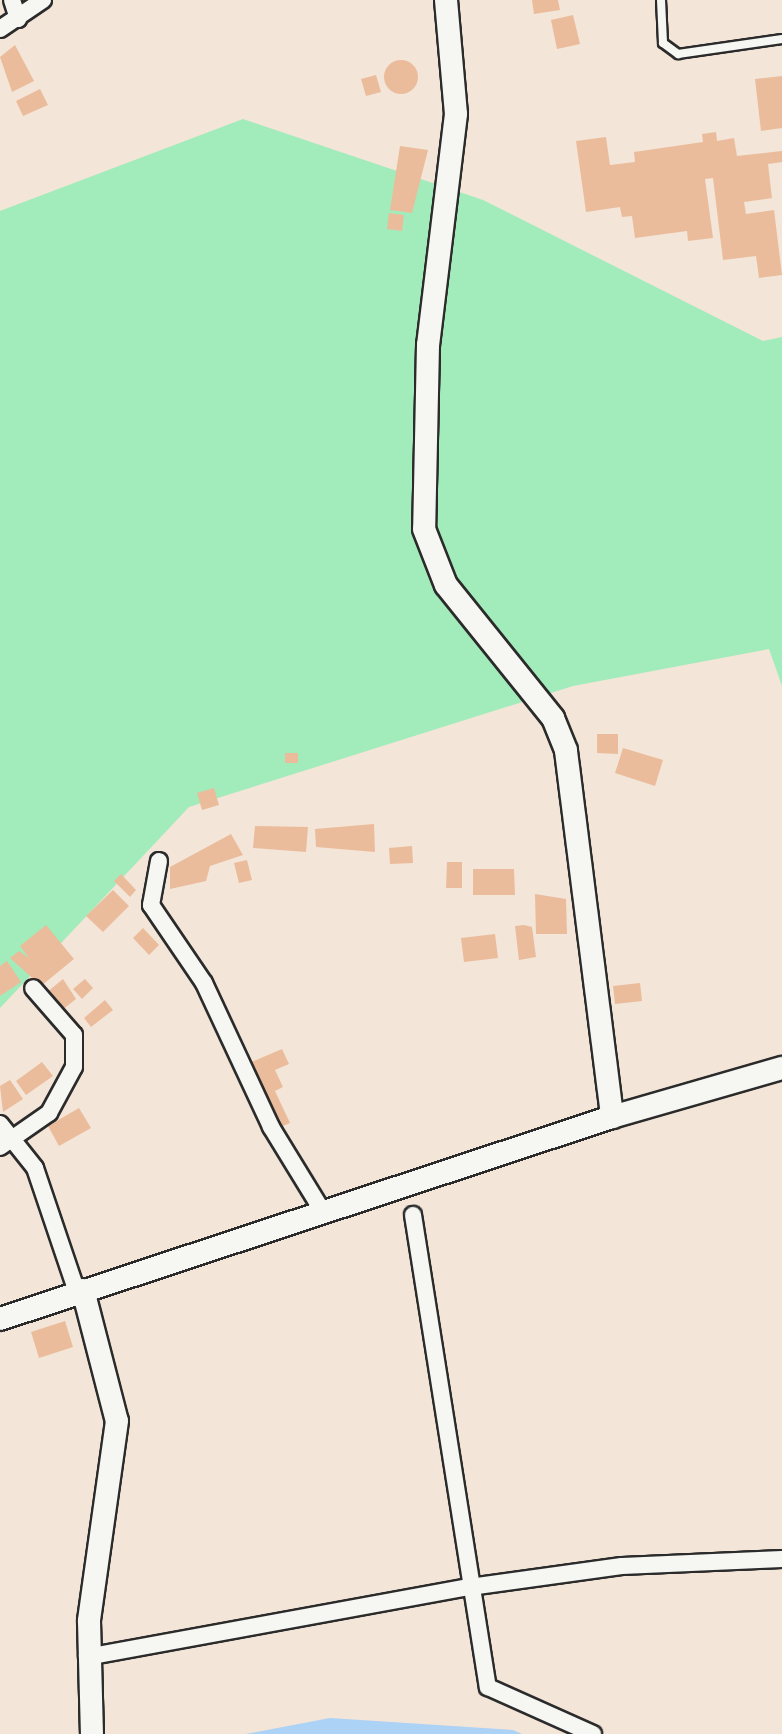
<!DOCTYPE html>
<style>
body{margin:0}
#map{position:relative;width:782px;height:1734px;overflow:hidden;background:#f3e5d8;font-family:Mali,sans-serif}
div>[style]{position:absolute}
.green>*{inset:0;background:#a2ebba}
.water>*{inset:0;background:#acd2f5}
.building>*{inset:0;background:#ebbc9b}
.round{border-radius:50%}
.roads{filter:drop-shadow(2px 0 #2b2b2b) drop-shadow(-2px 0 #2b2b2b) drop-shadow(0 2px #2b2b2b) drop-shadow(0 -2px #2b2b2b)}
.lane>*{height:8px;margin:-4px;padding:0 4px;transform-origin:4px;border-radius:4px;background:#f6f6f2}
.street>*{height:16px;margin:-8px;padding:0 8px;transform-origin:8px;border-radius:8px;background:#f6f6f2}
.secondary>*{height:22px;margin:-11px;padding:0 11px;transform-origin:11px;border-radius:11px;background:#f6f6f2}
span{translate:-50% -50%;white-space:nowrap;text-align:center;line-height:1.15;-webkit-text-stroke:7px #f6f6f2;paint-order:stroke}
</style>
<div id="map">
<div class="green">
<div style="clip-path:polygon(243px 119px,483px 200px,763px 341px,782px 337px,782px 686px,769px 649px,573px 686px,189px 807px,0 1008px,0 211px)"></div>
</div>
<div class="water">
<div style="clip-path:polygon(330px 1718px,513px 1730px,522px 1734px,246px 1734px)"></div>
</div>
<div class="building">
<div style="clip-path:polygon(532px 0,558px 0,560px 10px,534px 14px)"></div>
<div style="clip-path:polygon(573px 15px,580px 44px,557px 49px,551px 20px)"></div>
<div style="clip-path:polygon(15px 45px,34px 81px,12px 92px,0 57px)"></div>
<div class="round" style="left:384px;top:60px;width:34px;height:34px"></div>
<div style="clip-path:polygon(376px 75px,381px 92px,366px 96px,361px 79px)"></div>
<div style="clip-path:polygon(782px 76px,782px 128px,761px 131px,755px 79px)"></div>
<div style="clip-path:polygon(40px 89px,48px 105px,23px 116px,16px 101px)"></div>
<div style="clip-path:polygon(716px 132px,717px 141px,734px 138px,737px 156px,782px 151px,782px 162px,768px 164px,772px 198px,744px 202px,746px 214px,774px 210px,782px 275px,759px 278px,756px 256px,723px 260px,713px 178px,705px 179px,713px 238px,688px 241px,687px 231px,635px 238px,632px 216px,622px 217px,620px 207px,586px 212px,576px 141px,606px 137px,610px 165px,635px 162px,634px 152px,703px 142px,702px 134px)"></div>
<div style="clip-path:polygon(400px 146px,428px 150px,412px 213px,390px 210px)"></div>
<div style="clip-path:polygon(389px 213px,404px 215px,402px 231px,387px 229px)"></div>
<div style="clip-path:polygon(597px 734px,618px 734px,618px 754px,597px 753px)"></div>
<div style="clip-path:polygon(623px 748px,663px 760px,655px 786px,615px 773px)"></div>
<div style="clip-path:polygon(285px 753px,298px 753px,298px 763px,285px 763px)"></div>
<div style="clip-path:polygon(214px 788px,219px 805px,202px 810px,197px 793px)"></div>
<div style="clip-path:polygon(374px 824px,375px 852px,316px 847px,315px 829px)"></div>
<div style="clip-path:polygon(255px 826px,308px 827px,306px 852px,253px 848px)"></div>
<div style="clip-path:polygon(231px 834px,243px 855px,210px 866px,206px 881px,170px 889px,170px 867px)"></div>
<div style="clip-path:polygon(412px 846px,413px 863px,390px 864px,389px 848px)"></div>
<div style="clip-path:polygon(247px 860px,252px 880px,239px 883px,234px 863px)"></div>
<div style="clip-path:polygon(447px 862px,462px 862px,462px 888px,446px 888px)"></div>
<div style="clip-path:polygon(473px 869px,514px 869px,515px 895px,473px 895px)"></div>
<div style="clip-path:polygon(121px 874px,136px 890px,130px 897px,114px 881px)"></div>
<div style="clip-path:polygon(113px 890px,129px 906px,103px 932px,86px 916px)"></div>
<div style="clip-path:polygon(535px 894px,566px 899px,567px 934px,536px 934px)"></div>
<div style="clip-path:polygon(46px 925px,74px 959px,41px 986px,10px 958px,19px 951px,29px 958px,20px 946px)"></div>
<div style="clip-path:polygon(524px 925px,532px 927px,536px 957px,519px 960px,515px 926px)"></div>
<div style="clip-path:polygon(143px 928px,159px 945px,149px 955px,133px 938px)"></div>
<div style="clip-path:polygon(495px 934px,498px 958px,464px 962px,461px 938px)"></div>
<div style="clip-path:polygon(7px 961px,21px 982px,0 996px,0 966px)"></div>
<div style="clip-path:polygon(63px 979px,76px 999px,61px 1011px,46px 993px)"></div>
<div style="clip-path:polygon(85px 979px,93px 988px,82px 999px,73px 989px)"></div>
<div style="clip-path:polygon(640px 983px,642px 1001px,615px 1004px,613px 986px)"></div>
<div style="clip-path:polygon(105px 1000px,113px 1010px,91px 1027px,84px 1018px)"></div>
<div style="clip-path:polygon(282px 1049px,289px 1064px,275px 1070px,283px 1087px,275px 1091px,290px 1123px,278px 1128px,249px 1063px)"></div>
<div style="clip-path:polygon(42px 1062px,53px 1076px,26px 1095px,16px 1081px)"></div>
<div style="clip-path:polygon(10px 1080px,23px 1099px,3px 1112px,0 1086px)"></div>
<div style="clip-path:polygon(79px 1108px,91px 1128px,59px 1146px,48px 1126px)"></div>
<div style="clip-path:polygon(65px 1321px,73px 1347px,39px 1358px,31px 1332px)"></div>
</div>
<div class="roads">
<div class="lane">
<div style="left:661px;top:0;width:43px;rotate:87.3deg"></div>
<div style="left:663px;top:43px;width:19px;rotate:36deg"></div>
<div style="left:678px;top:54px;width:105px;rotate:-8.2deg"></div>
</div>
<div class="street">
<div style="left:12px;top:0;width:20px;rotate:72deg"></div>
<div style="left:0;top:29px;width:52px;rotate:-34deg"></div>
<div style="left:159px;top:861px;width:45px;rotate:100.3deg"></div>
<div style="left:151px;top:905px;width:94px;rotate:55.8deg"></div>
<div style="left:204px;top:983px;width:159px;rotate:65deg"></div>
<div style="left:271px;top:1127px;width:100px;rotate:58.5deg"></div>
<div style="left:0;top:1124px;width:56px;rotate:51.5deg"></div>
<div style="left:35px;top:1168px;width:131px;rotate:71.3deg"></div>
<div style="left:0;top:1147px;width:60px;rotate:-34.8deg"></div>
<div style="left:49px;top:1113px;width:52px;rotate:-61.5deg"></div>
<div style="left:74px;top:1067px;width:32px;rotate:-90deg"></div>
<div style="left:74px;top:1035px;width:62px;rotate:-131.1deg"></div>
<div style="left:413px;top:1215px;width:478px;rotate:81deg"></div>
<div style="left:488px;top:1687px;width:115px;rotate:24.1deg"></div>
<div style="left:87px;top:1657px;width:389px;rotate:-10.4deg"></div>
<div style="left:470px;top:1587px;width:153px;rotate:-7.9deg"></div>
<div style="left:622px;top:1566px;width:160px;rotate:-2.5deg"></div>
</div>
<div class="secondary">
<div style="left:446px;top:0;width:114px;rotate:85deg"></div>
<div style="left:456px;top:114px;width:233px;rotate:96.9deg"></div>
<div style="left:428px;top:345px;width:184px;rotate:91.2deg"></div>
<div style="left:424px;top:529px;width:60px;rotate:68.6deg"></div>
<div style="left:446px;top:585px;width:171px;rotate:51.2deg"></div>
<div style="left:553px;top:718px;width:35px;rotate:68deg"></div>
<div style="left:566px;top:751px;width:369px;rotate:82.8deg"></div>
<div style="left:83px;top:1290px;width:135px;rotate:75.5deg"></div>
<div style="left:117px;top:1421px;width:202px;rotate:98deg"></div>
<div style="left:89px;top:1621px;width:113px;rotate:88.5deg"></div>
<div style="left:0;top:1319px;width:644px;rotate:-18.27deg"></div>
<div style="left:612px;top:1117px;width:177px;rotate:-16.1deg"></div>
</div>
</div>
</div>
